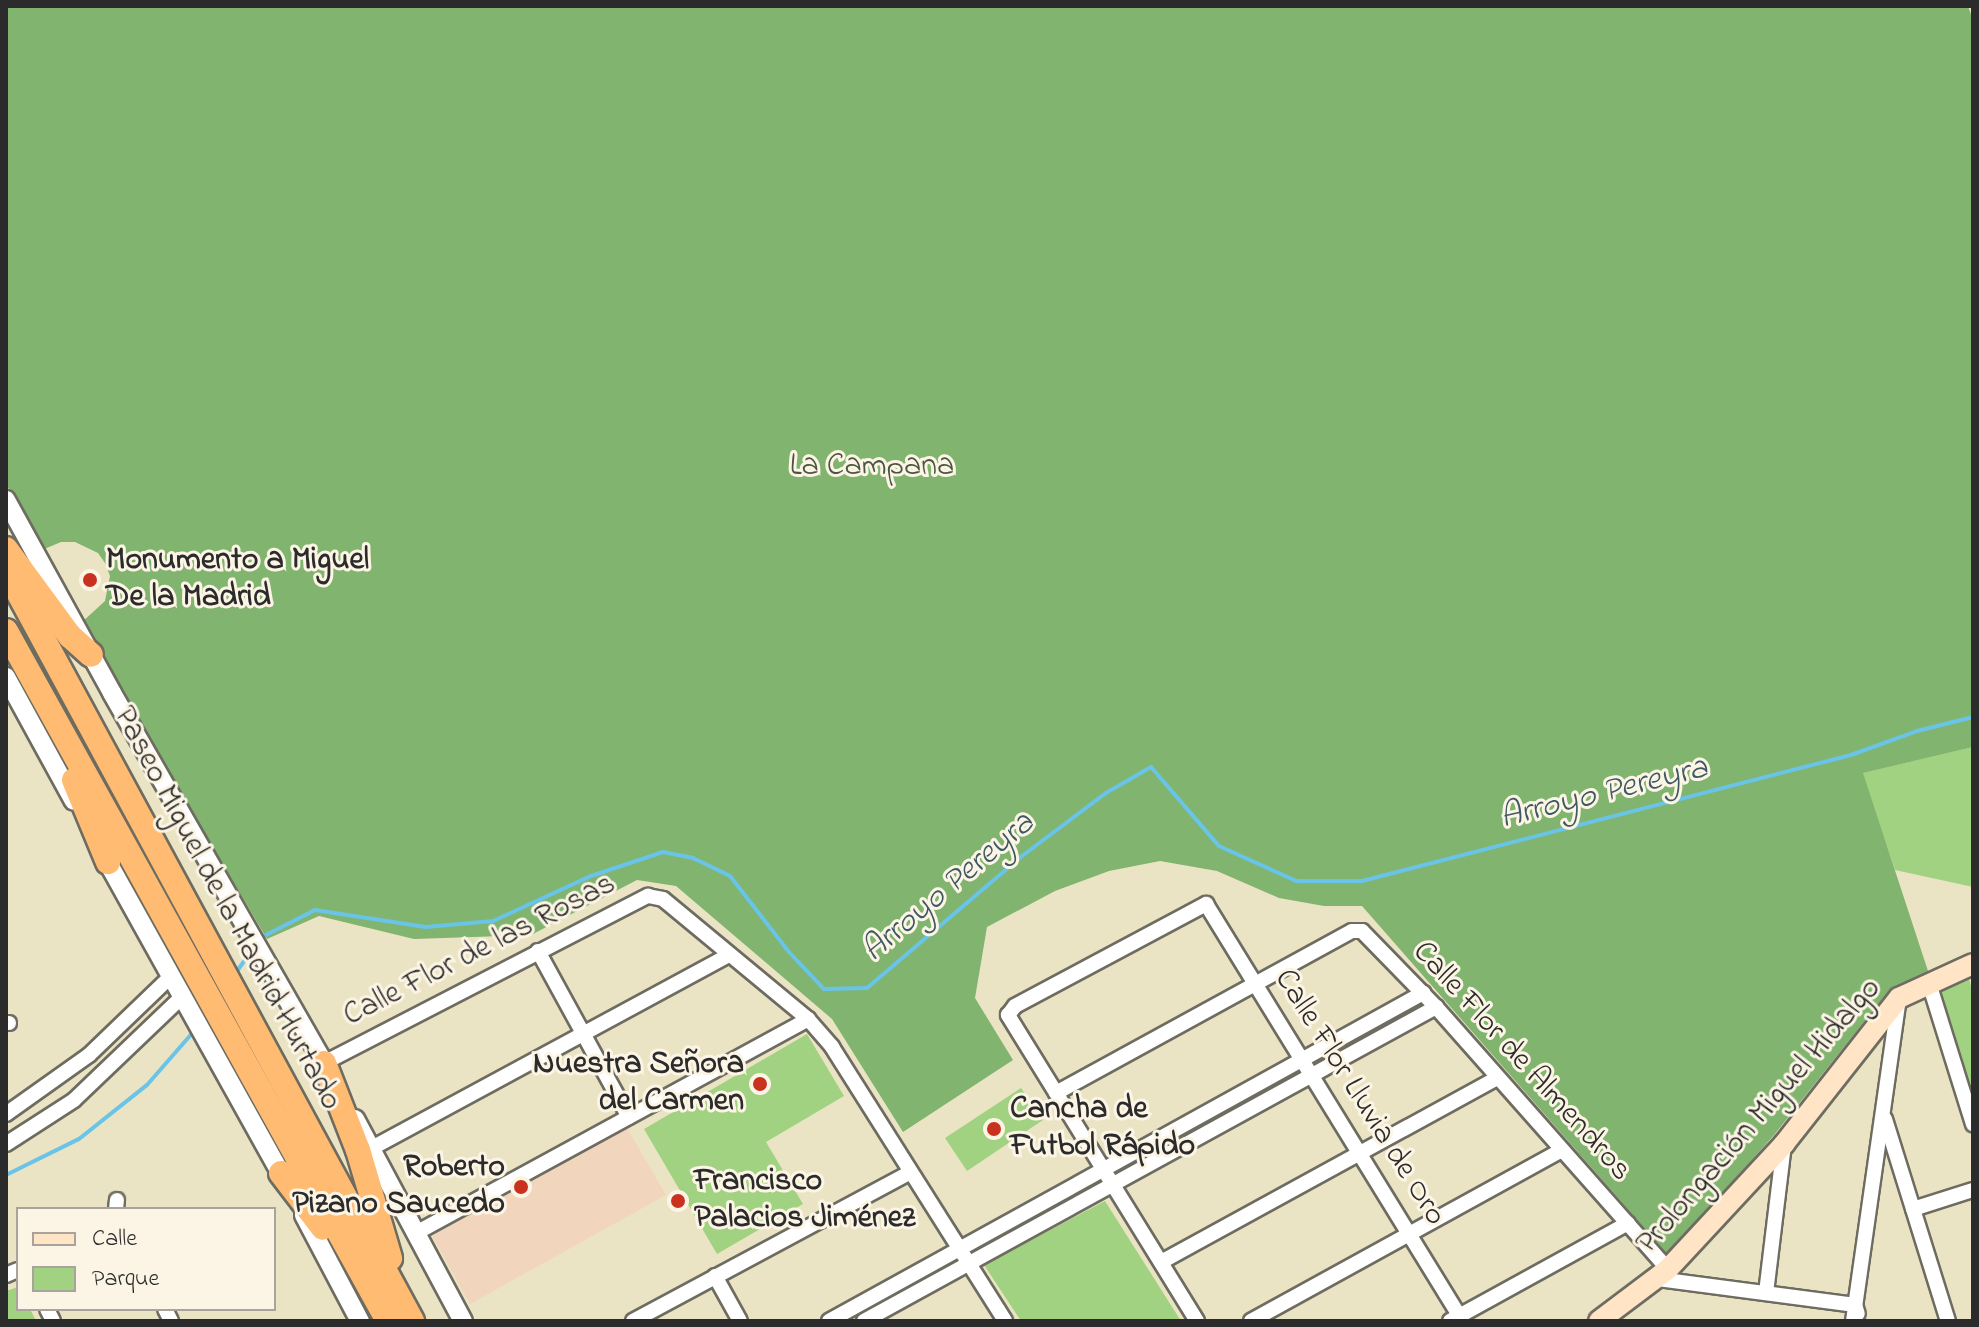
<!DOCTYPE html>
<meta charset="utf-8">
<style>
body{margin:0}
#map{position:relative;width:1979px;height:1327px;overflow:hidden;background:#ebe4c4;font-family:"Indie Flower",sans-serif}
div>[style]{position:absolute}
.built>*{inset:0;background:#f1d5bd}
.green>*{inset:0;background:#a1d281}
.forest>*{inset:0;background:#80b46f}
.stream>*{height:4px;margin:-2px;padding:0 2px;transform-origin:2px;border-radius:2px;background:#6ac4e8}
.roads{filter:drop-shadow(2px 0 #6e6c61) drop-shadow(-2px 0 #6e6c61) drop-shadow(0 2px #6e6c61) drop-shadow(0 -2px #6e6c61)}
.minor>*{height:14px;margin:-7px;padding:0 7px;transform-origin:7px;border-radius:7px;background:#fff}
.tertiary>*{height:18px;margin:-9px;padding:0 9px;transform-origin:9px;border-radius:9px;background:#fff}
.secondary>*{height:20px;margin:-10px;padding:0 10px;transform-origin:10px;border-radius:10px;background:#ffe4c6}
.trunk>*{height:24px;margin:-12px;padding:0 12px;transform-origin:12px;border-radius:12px;background:#ffbb71}
.dots>*{width:22px;height:22px;translate:-50% -50%;box-sizing:border-box;border:4px solid #fcf5e5;border-radius:50%}
span{translate:-50% -50%;white-space:nowrap;text-align:center;line-height:1.15;-webkit-text-stroke:6px #fcf5e5;paint-order:stroke}
.park-label{font-size:32px;color:#485540}
.poi-label{font-size:32px;color:#2b2b2b;font-weight:700}
.left{translate:0 -50%;text-align:left}
.right{translate:-100% -50%;text-align:right}
.street-label{font-size:32px;color:#2b2b2b}
.water-label{font-size:34px;color:#3e5964;font-style:italic}
.frame{position:absolute;inset:0;border:8px solid #2b2b2b;pointer-events:none}
.legend{position:absolute;left:16px;top:1207px;width:260px;height:104px;box-sizing:border-box;background:#fcf5e5;border:2px solid #a8a49b;margin:0;padding:10px 14px;list-style:none;font-size:24px;color:#2b2b2b}
.legend li{display:flex;align-items:center;gap:16px;height:40px}
.legend b{width:40px;border:2px solid #a8a49b}
</style>
<div id="map">
<div class="built">
<div style="clip-path:polygon(627px 1128px,666px 1195px,470px 1304px,432px 1236px)"></div>
</div>
<div class="green">
<div style="clip-path:polygon(1973px 747px,1973px 887px,1895px 870px,1862px 773px)"></div>
<div style="clip-path:polygon(1969px 979px,1973px 993px,1973px 1109px,1937px 989px)"></div>
<div style="clip-path:polygon(807px 1034px,844px 1096px,766px 1142px,803px 1204px,717px 1254px,644px 1129px)"></div>
<div style="clip-path:polygon(1021px 1088px,1043px 1120px,967px 1171px,945px 1138px)"></div>
<div style="clip-path:polygon(1105px 1201px,1181px 1321px,1021px 1321px,984px 1265px)"></div>
<div style="clip-path:polygon(18px 1287px,18px 1309px,30px 1309px,36px 1321px,6px 1321px,6px 1291px)"></div>
</div>
<div class="forest">
<div style="clip-path:polygon(6px 6px,1968px 6px,1973px 20px,1973px 747px,1863px 773px,1928px 971px,1890px 989px,1774px 1135px,1668px 1255px,1362px 906px,1324px 906px,1279px 898px,1217px 871px,1160px 861px,1109px 871px,1055px 891px,987px 927px,975px 998px,1013px 1060px,903px 1132px,832px 1019px,676px 886px,637px 880px,531px 935px,414px 939px,319px 916px,267px 939px,81px 623px,105px 601px,110px 576px,105px 563px,98px 553px,75px 542px,61px 542px,42px 550px,6px 484px)"></div>
</div>
<div class="stream">
<div style="left:260px;top:938px;width:62px;rotate:-27deg"></div>
<div style="left:315px;top:910px;width:112px;rotate:8.7deg"></div>
<div style="left:426px;top:927px;width:67px;rotate:-5.1deg"></div>
<div style="left:493px;top:921px;width:108px;rotate:-24.7deg"></div>
<div style="left:591px;top:876px;width:76px;rotate:-18.4deg"></div>
<div style="left:663px;top:852px;width:31px;rotate:11deg"></div>
<div style="left:693px;top:858px;width:41px;rotate:25.9deg"></div>
<div style="left:730px;top:876px;width:96px;rotate:52.2deg"></div>
<div style="left:789px;top:952px;width:51px;rotate:46.6deg"></div>
<div style="left:824px;top:989px;width:43px;rotate:-1.3deg"></div>
<div style="left:867px;top:988px;width:204px;rotate:-40.4deg"></div>
<div style="left:1022px;top:856px;width:105px;rotate:-36.9deg"></div>
<div style="left:1106px;top:793px;width:52px;rotate:-30deg"></div>
<div style="left:1151px;top:767px;width:104px;rotate:49.3deg"></div>
<div style="left:1219px;top:846px;width:85px;rotate:24.4deg"></div>
<div style="left:1296px;top:881px;width:66px"></div>
<div style="left:1362px;top:881px;width:505px;rotate:-14.45deg"></div>
<div style="left:1851px;top:755px;width:70px;rotate:-20deg"></div>
<div style="left:1917px;top:731px;width:58px;rotate:-14deg"></div>
<div style="left:235px;top:974px;width:32px;rotate:-55deg"></div>
<div style="left:6px;top:1175px;width:81px;rotate:-26.3deg"></div>
<div style="left:79px;top:1139px;width:87px;rotate:-38.5deg"></div>
<div style="left:147px;top:1085px;width:73px;rotate:-48.9deg"></div>
</div>
<div class="roads">
<div class="minor">
<div style="left:538px;top:951px;width:189px;rotate:61.3deg"></div>
<div style="left:1929px;top:983px;width:148px;rotate:72.7deg"></div>
<div style="left:6px;top:1023px;width:3px"></div>
<div style="left:324px;top:1063px;width:365px;rotate:-27.3deg"></div>
<div style="left:648px;top:896px;width:15px;rotate:11deg"></div>
<div style="left:663px;top:899px;width:188px;rotate:39.6deg"></div>
<div style="left:808px;top:1019px;width:37px;rotate:49deg"></div>
<div style="left:832px;top:1047px;width:324px;rotate:57.7deg"></div>
<div style="left:1056px;top:1093px;width:337px;rotate:-28.7deg"></div>
<div style="left:1352px;top:931px;width:10px"></div>
<div style="left:1362px;top:931px;width:106px;rotate:45.8deg"></div>
<div style="left:1436px;top:1007px;width:350px;rotate:48.5deg"></div>
<div style="left:6px;top:1114px;width:102px;rotate:-35.4deg"></div>
<div style="left:89px;top:1055px;width:114px;rotate:-43.9deg"></div>
<div style="left:1885px;top:1119px;width:212px;rotate:72.7deg"></div>
<div style="left:6px;top:1144px;width:81px;rotate:-32.9deg"></div>
<div style="left:74px;top:1100px;width:151px;rotate:-43.7deg"></div>
<div style="left:372px;top:1148px;width:406px;rotate:-28.4deg"></div>
<div style="left:116px;top:1209px;width:9px;rotate:-84deg"></div>
<div style="left:1913px;top:1209px;width:63px;rotate:-17.6deg"></div>
<div style="left:416px;top:1233px;width:447px;rotate:-28.6deg"></div>
<div style="left:1161px;top:1262px;width:383px;rotate:-28.7deg"></div>
<div style="left:6px;top:1275px;width:13px;rotate:-23deg"></div>
<div style="left:715px;top:1276px;width:51px;rotate:60.9deg"></div>
<div style="left:1658px;top:1279px;width:199px;rotate:7.5deg"></div>
<div style="left:1855px;top:1305px;width:9px;rotate:72deg"></div>
<div style="left:1766px;top:1293px;width:150px;rotate:-83.1deg"></div>
<div style="left:47px;top:1309px;width:13px;rotate:63deg"></div>
<div style="left:165px;top:1309px;width:13px;rotate:63deg"></div>
<div style="left:633px;top:1321px;width:315px;rotate:-28.2deg"></div>
<div style="left:829px;top:1321px;width:679px;rotate:-28.91deg"></div>
<div style="left:864px;top:1321px;width:653px;rotate:-28.76deg"></div>
<div style="left:1197px;top:1321px;width:360px;rotate:-121.7deg"></div>
<div style="left:1008px;top:1015px;width:11px;rotate:-52deg"></div>
<div style="left:1015px;top:1006px;width:217px;rotate:-28.1deg"></div>
<div style="left:1206px;top:904px;width:490px;rotate:58.4deg"></div>
<div style="left:1251px;top:1321px;width:355px;rotate:-28.8deg"></div>
<div style="left:1450px;top:1321px;width:203px;rotate:-28.8deg"></div>
<div style="left:1853px;top:1321px;width:325px;rotate:-81.9deg"></div>
</div>
<div class="tertiary">
<div style="left:6px;top:500px;width:220px;rotate:61.2deg"></div>
<div style="left:112px;top:693px;width:437px;rotate:60.2deg"></div>
<div style="left:6px;top:677px;width:141px;rotate:61.3deg"></div>
<div style="left:102px;top:852px;width:378px;rotate:60.9deg"></div>
<div style="left:355px;top:1119px;width:229px;rotate:61.9deg"></div>
<div style="left:304px;top:1215px;width:120px;rotate:62.2deg"></div>
</div>
<div class="secondary">
<div style="left:1599px;top:1321px;width:86px;rotate:-37deg"></div>
<div style="left:1668px;top:1269px;width:171px;rotate:-47.1deg"></div>
<div style="left:1784px;top:1144px;width:186px;rotate:-51.8deg"></div>
<div style="left:1899px;top:998px;width:81px;rotate:-24.7deg"></div>
</div>
<div class="trunk">
<div style="left:6px;top:549px;width:108px;rotate:53.7deg"></div>
<div style="left:70px;top:636px;width:28px;rotate:42deg"></div>
<div style="left:6px;top:570px;width:854px;rotate:61.6deg"></div>
<div style="left:6px;top:631px;width:789px;rotate:61.03deg"></div>
<div style="left:74px;top:780px;width:89px;rotate:67.5deg"></div>
<div style="left:324px;top:1063px;width:93px;rotate:68.7deg"></div>
<div style="left:358px;top:1150px;width:113px;rotate:73.5deg"></div>
<div style="left:281px;top:1173px;width:69px;rotate:52.6deg"></div>
</div>
</div>
<div class="dots">
<div style="left:90px;top:580px;background:#c8321e"></div>
<div style="left:760px;top:1084px;background:#c8321e"></div>
<div style="left:994px;top:1129px;background:#c8321e"></div>
<div style="left:521px;top:1187px;background:#c8321e"></div>
<div style="left:678px;top:1201px;background:#c8321e"></div>
</div>
<div class="park-label">
<span style="left:872px;top:467px">La Campana</span>
</div>
<div class="poi-label">
<span class="left" style="left:106px;top:580px">Monumento a Miguel<br>De la Madrid</span>
<span class="right" style="left:744px;top:1084px">Nuestra Señora<br>del Carmen</span>
<span class="left" style="left:1010px;top:1129px">Cancha de<br>Futbol Rápido</span>
<span class="right" style="left:505px;top:1187px">Roberto<br>Pizano Saucedo</span>
<span class="left" style="left:694px;top:1201px">Francisco<br>Palacios Jiménez</span>
</div>
<div class="street-label">
<span style="left:226px;top:909px;rotate:62deg">Paseo Miguel de la Madrid Hurtado</span>
<span style="left:480px;top:951px;rotate:-27deg">Calle Flor de las Rosas</span>
<span style="left:1521px;top:1062px;rotate:48deg">Calle Flor de Almendros</span>
<span style="left:1359px;top:1098px;rotate:58deg">Calle Flor Lluvia de Oro</span>
<span style="left:1760px;top:1117px;rotate:-49deg">Prolongación Miguel Hidalgo</span>
</div>
<div class="water-label">
<span style="left:1604px;top:794px;rotate:-14deg">Arroyo Pereyra</span>
<span style="left:949px;top:888px;rotate:-40deg">Arroyo Pereyra</span>
</div>
<div class="frame"></div>
<ul class="legend">
<li><b style="height:10px;background:#ffe4c6"></b>Calle</li>
<li><b style="height:22px;background:#a1d281"></b>Parque</li>
</ul>
</div>
